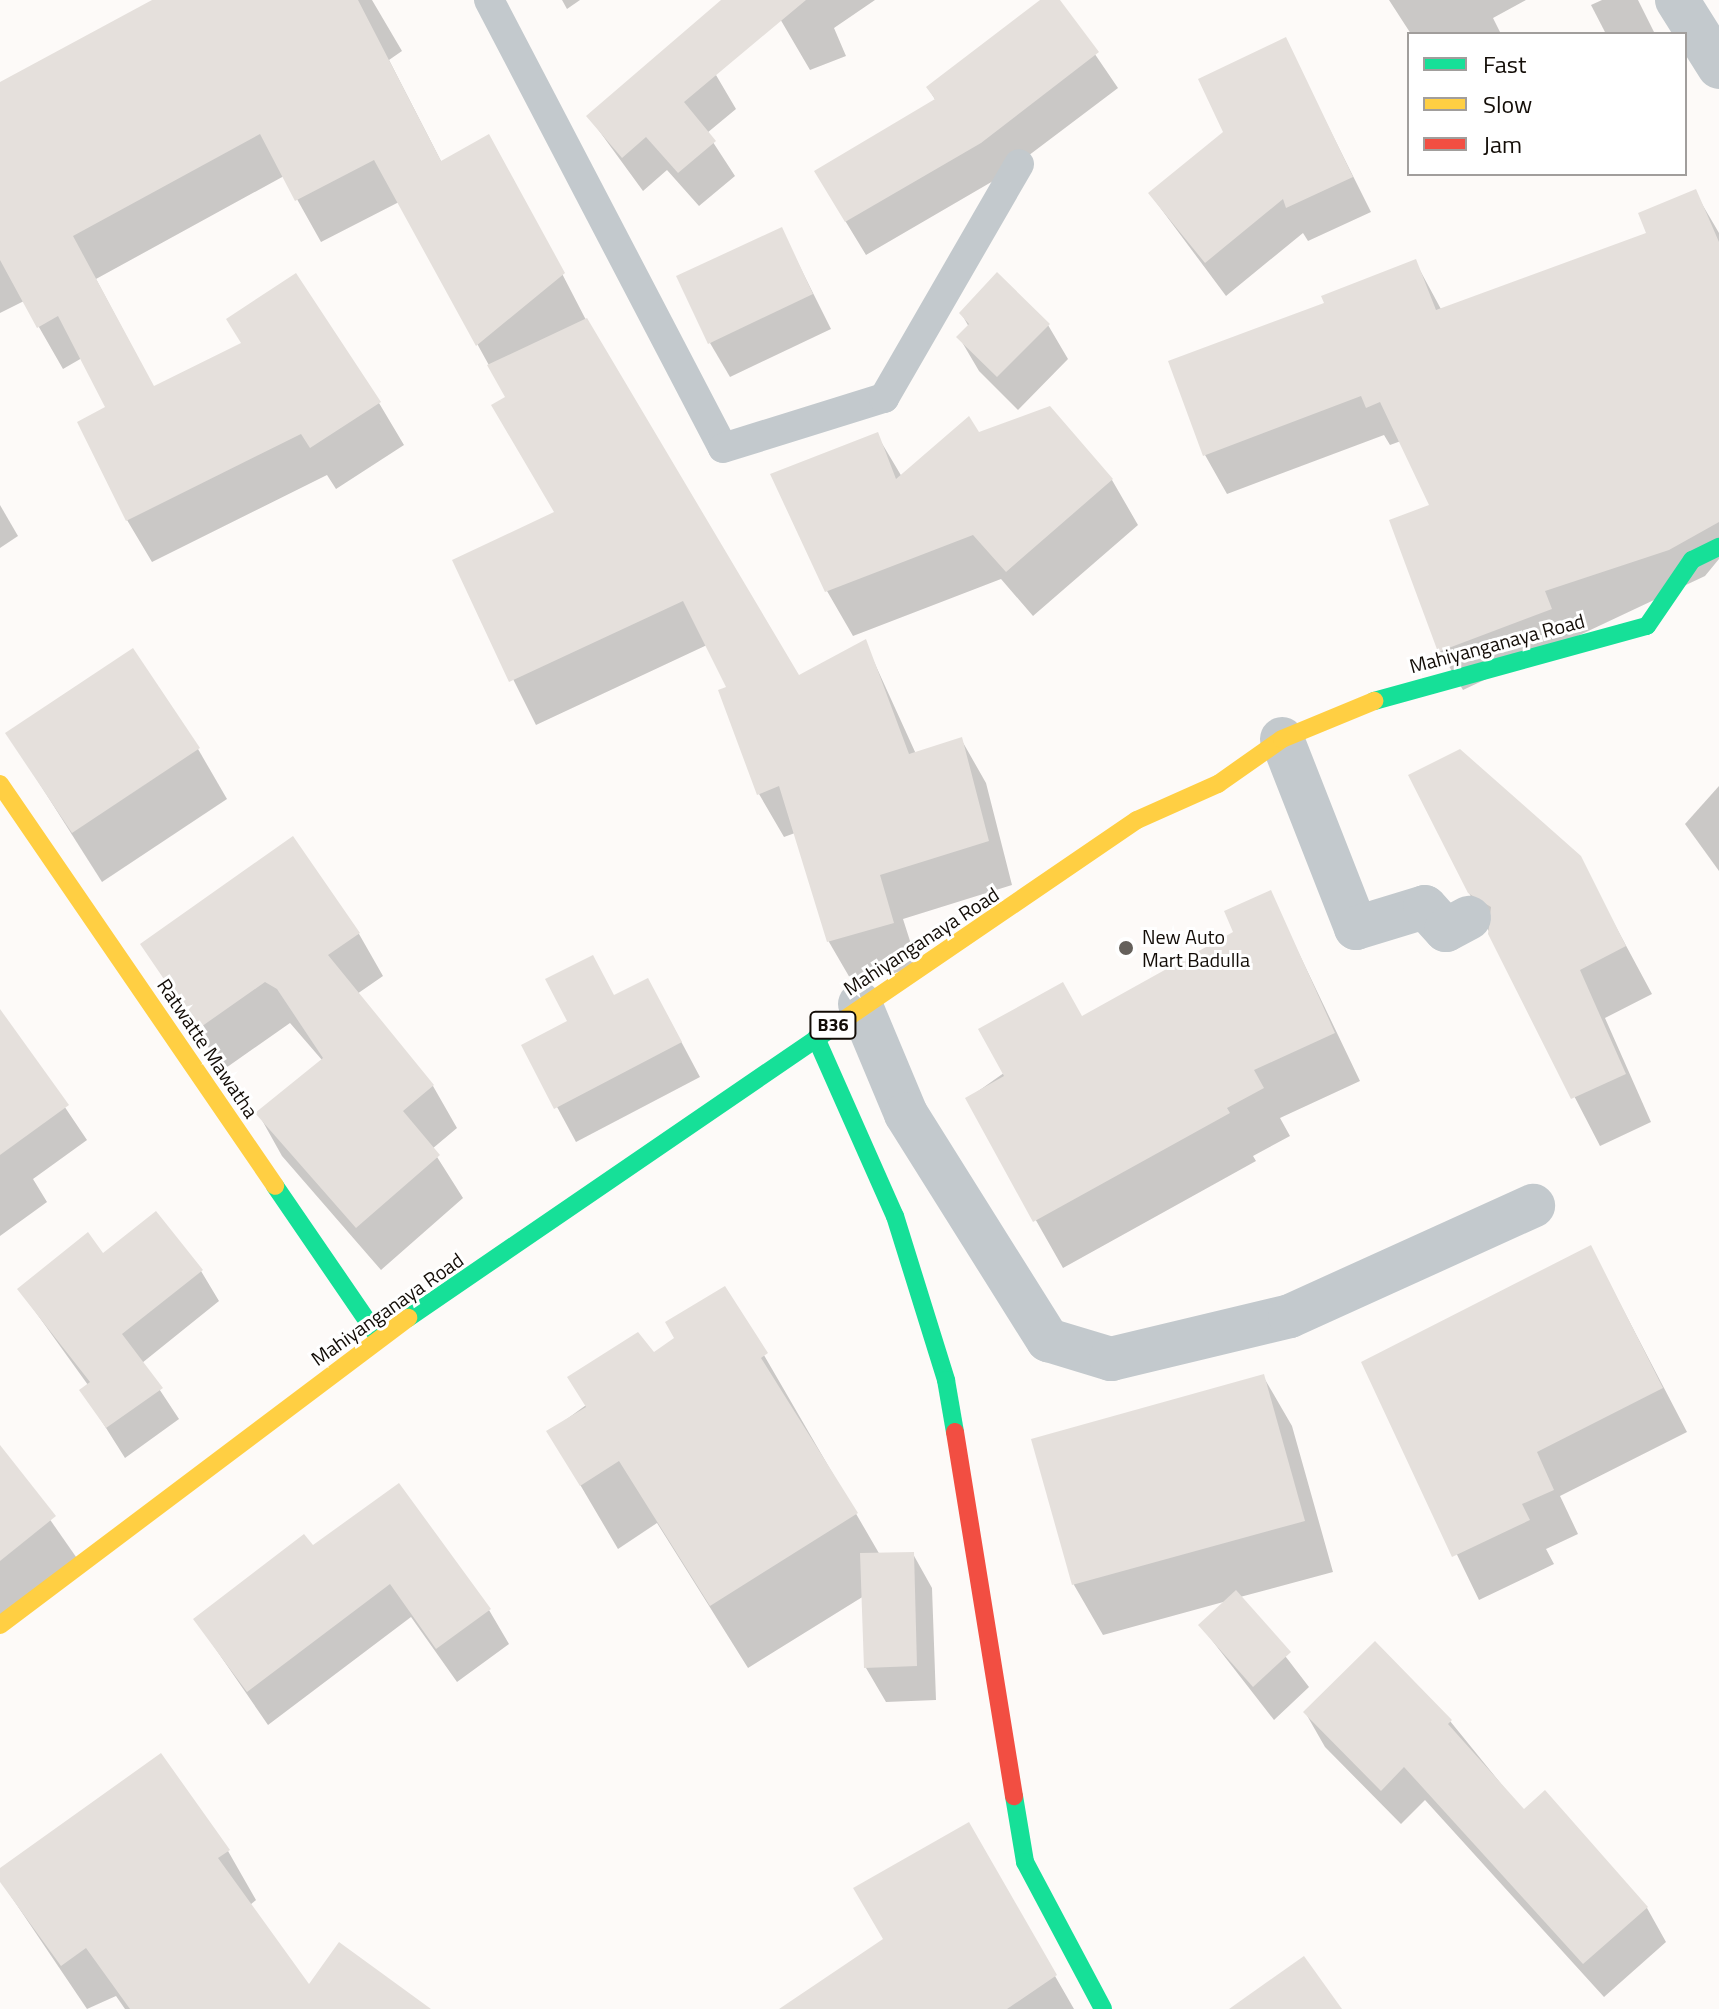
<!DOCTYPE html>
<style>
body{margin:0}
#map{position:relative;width:1719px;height:2009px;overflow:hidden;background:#fdfaf8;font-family:"Titillium Web",sans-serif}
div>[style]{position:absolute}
.shadow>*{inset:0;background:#0003}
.building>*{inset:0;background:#e5e0dc}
.lane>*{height:30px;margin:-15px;padding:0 15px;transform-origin:15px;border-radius:15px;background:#c3c9cd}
.street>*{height:44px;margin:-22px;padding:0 22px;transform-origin:22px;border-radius:22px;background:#c3c9cd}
.fast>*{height:18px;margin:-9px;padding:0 9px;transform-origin:9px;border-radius:9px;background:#16e098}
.slow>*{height:18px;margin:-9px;padding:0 9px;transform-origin:9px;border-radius:9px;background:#ffcf43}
.jam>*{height:18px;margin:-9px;padding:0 9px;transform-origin:9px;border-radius:9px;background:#f24e42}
.dots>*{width:22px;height:22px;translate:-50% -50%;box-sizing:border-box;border:4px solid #fff;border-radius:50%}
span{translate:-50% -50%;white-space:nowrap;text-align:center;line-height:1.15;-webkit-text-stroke:6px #fff;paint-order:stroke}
.shield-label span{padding:2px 6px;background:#fff;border:2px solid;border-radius:6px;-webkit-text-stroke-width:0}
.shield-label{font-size:18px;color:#130d07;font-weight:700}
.street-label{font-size:20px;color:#130d07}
.poi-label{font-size:20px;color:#130d07}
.left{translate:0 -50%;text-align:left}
.legend{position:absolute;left:1407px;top:32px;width:280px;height:144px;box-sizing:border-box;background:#fff;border:2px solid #a19e9c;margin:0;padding:10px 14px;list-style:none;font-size:24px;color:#130d07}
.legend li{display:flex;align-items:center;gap:16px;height:40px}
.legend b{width:40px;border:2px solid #a19e9c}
</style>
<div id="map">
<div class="shadow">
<div style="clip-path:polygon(156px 0,372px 0,402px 51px,389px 60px,442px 163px,513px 179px,585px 318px,798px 678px,865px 642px,916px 754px,961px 739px,986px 783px,1012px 885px,903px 919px,918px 966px,854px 985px,829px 942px,795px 833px,784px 837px,759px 794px,728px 688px,707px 645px,536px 725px,454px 561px,557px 513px,507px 398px,399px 202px,321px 242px,284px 176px,96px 279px,154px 388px,379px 403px,404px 445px,336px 489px,327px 475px,152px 562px,127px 520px,108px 408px,82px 358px,63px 369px,24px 301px,0 313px,0 84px)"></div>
<div style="clip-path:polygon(562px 0,580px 0,567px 9px)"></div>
<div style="clip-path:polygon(769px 0,875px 0,834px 28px,846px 56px,810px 70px)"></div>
<div style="clip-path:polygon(1044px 0,1058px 0,1118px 88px,1000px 177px,866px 255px,838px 209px,936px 101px,928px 88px)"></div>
<div style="clip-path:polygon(1389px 0,1526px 0,1493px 18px,1501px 34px,1411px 34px)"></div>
<div style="clip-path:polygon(1602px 0,1638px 0,1655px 34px,1606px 34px,1591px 5px)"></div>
<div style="clip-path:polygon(1285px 40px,1371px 212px,1308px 241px,1303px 233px,1226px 296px,1150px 194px,1225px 132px)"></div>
<div style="clip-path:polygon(716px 75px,736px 109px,707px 133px,735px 176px,699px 206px,667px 170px,643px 191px,589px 117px)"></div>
<div style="clip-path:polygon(1695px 192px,1719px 233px,1719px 559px,1705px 576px,1463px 690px,1440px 651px,1431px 506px,1401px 441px,1390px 445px,1384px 435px,1227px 494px,1205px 455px,1327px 304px,1415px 261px,1442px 311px,1649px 234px)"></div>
<div style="clip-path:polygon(781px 229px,831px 329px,730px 377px,710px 343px)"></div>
<div style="clip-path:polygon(961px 313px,1048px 325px,1068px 359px,1018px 410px,979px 371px,959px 337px,969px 327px)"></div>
<div style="clip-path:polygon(978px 434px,1112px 480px,1138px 525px,1033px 616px,1001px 579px,853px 636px,827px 591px,877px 435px,902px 477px)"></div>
<div style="clip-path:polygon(0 505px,18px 536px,0 548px)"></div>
<div style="clip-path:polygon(8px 734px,198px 749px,227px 799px,102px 882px)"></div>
<div style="clip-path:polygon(1719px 786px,1719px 871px,1685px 824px)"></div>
<div style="clip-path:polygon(1579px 858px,1652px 994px,1605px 1018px,1651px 1122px,1600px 1146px,1469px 893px)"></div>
<div style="clip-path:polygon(1270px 893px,1360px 1081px,1280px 1118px,1290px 1136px,1253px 1156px,1256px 1161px,1063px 1268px,967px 1099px,1082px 1018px,1235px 933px)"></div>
<div style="clip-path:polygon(359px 934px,383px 976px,357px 994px,433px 1086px,457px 1128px,432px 1149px,463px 1198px,381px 1270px,282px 1156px,258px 1113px,322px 1060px,290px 1023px,223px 1070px,142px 944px)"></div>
<div style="clip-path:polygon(615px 997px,667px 1015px,700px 1077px,576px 1142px,524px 1046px)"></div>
<div style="clip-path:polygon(0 1030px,21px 1042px,87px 1140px,33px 1179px,47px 1202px,0 1236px)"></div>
<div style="clip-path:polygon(1591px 1248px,1687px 1432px,1560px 1496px,1578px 1534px,1546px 1549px,1554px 1564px,1479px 1600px,1364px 1363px)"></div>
<div style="clip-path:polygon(103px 1256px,201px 1271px,219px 1301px,142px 1363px,179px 1419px,125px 1458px,82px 1390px,88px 1385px,19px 1289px)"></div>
<div style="clip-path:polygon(725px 1288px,880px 1555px,913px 1554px,932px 1588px,936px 1700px,886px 1702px,866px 1668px,864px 1596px,748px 1668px,657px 1523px,618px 1549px,549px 1432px,677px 1339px)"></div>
<div style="clip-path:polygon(1263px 1376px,1292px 1426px,1333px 1572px,1240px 1597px,1309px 1687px,1274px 1720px,1200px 1625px,1227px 1601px,1103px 1635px,1074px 1585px,1033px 1440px)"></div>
<div style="clip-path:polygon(0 1448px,81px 1564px,0 1627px)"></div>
<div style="clip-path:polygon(312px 1548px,489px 1610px,509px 1644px,457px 1682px,411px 1617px,268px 1725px,195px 1619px)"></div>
<div style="clip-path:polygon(1305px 1712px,1450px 1721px,1524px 1812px,1647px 1908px,1666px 1942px,1604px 1997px,1425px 1800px,1401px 1824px,1325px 1747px)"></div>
<div style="clip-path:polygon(968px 1825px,1074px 2009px,783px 2009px,885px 1940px)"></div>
<div style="clip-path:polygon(228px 1851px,256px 1900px,250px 1905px,309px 1987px,428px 2009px,125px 2009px,116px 1996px,87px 2009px,0 1880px,0 1871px)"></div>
</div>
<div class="building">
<div style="clip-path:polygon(152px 0,358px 0,441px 161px,489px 134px,565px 273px,476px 346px,374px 160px,295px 201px,260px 134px,73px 236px,154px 386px,241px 343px,226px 319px,296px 273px,381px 402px,310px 448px,301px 434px,126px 521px,77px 422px,105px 407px,58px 316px,37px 328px,0 260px,0 82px)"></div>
<div style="clip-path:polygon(721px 0,806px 0,684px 102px,716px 141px,678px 173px,646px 137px,622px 158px,586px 116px)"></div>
<div style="clip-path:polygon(1040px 0,1060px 0,1099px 52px,981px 143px,845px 222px,814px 171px,935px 99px,926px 87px)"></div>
<div style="clip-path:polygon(1286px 37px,1353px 177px,1286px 208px,1283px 199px,1205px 263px,1148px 193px,1223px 132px,1198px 79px)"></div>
<div style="clip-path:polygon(1696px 189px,1719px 242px,1719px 522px,1669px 550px,1545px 591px,1552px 609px,1438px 652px,1389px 520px,1429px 505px,1380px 402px,1366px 408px,1361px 396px,1203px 456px,1168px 361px,1324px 303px,1321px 296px,1416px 259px,1436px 310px,1646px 233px,1638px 213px)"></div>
<div style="clip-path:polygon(782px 227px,813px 294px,708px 344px,676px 276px)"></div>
<div style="clip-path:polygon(997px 272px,1050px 324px,997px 377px,956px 337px,969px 324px,959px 313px)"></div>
<div style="clip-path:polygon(587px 318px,799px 675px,866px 639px,909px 754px,962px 737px,989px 841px,880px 875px,894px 923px,827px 942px,779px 786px,757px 795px,718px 690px,726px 687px,683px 601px,509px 682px,452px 560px,554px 512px,491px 405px,505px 397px,487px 365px)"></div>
<div style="clip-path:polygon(1050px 406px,1113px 479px,1006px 572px,973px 535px,825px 592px,770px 474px,878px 432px,896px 479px,969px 416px,979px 432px)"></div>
<div style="clip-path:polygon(133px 648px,200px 748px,72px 833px,5px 733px)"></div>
<div style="clip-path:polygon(1460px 749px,1581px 856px,1626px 946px,1580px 970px,1626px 1074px,1571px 1099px,1488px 934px,1491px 907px,1468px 893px,1408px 775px)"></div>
<div style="clip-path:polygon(293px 836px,360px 933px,328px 955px,434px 1085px,403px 1111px,440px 1155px,356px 1228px,255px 1113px,323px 1058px,277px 989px,265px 982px,198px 1029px,140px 944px)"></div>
<div style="clip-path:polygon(1271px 890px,1335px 1033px,1254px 1070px,1264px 1088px,1227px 1108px,1230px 1113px,1033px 1222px,965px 1098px,1004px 1076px,978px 1029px,1063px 982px,1082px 1016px,1233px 932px,1224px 911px)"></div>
<div style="clip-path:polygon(593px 955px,614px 995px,648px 978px,682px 1042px,554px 1109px,521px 1045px,567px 1021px,545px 979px)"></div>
<div style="clip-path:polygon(0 1009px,69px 1105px,0 1155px)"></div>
<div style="clip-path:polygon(156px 1211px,203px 1270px,122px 1334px,163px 1388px,106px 1428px,79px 1390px,90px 1382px,17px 1289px,88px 1232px,103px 1253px)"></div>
<div style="clip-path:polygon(1591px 1245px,1663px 1388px,1537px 1452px,1554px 1490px,1522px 1504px,1530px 1520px,1452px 1557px,1361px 1362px)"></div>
<div style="clip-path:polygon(725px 1286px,768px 1353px,761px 1358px,858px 1513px,710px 1606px,619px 1461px,580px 1486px,546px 1431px,586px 1407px,567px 1377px,638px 1332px,654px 1352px,674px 1338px,665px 1322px)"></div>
<div style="clip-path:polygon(1264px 1374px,1305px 1521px,1072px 1585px,1031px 1439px)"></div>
<div style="clip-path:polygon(0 1445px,56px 1516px,0 1561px)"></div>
<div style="clip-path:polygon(399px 1483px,491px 1609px,436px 1649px,390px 1584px,247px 1692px,193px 1619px,304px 1534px,313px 1545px)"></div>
<div style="clip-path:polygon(914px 1552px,917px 1666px,864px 1668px,860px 1553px)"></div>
<div style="clip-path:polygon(1236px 1590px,1291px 1652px,1253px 1687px,1198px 1625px)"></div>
<div style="clip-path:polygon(1375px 1641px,1452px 1720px,1448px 1724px,1524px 1809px,1545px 1790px,1648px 1907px,1583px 1964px,1404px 1767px,1381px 1791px,1303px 1712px)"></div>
<div style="clip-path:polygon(161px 1753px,230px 1850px,218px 1858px,309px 1984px,339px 1942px,431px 2009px,130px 2009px,86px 1948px,61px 1966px,0 1882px,0 1868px)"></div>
<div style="clip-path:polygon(969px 1822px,1057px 1975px,1007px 2009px,779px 2009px,883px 1939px,853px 1888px)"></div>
<div style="clip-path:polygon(1304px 1956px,1342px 2009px,1229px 2009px)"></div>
</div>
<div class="lane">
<div style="left:489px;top:0;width:505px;rotate:62.42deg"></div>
<div style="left:723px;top:448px;width:169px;rotate:-17.3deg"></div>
<div style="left:884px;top:398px;width:270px;rotate:-60deg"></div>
</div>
<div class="street">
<div style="left:1677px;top:0;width:79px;rotate:57.9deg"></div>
<div style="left:1282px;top:739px;width:203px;rotate:68.6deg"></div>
<div style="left:1356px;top:928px;width:72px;rotate:-16.9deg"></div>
<div style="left:1425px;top:907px;width:31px;rotate:48deg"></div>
<div style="left:1446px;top:930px;width:26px;rotate:-28deg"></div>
<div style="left:860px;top:1004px;width:119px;rotate:67.3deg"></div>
<div style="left:906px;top:1114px;width:267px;rotate:57.9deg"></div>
<div style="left:1048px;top:1340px;width:66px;rotate:16.8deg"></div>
<div style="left:1111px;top:1359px;width:184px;rotate:-13.5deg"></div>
<div style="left:1290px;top:1316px;width:267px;rotate:-24.4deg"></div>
</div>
<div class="fast">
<div style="left:1374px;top:701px;width:283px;rotate:-15.4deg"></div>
<div style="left:1647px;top:626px;width:80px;rotate:-55.7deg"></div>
<div style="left:1692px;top:560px;width:30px;rotate:-26deg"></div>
<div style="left:816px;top:1038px;width:195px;rotate:66.1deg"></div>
<div style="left:895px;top:1216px;width:172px;rotate:72.7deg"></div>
<div style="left:946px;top:1380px;width:53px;rotate:80.2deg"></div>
<div style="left:275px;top:1186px;width:184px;rotate:55.6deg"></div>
<div style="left:408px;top:1318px;width:514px;rotate:-34.37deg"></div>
<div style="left:1014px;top:1796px;width:67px;rotate:80.5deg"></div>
<div style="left:1025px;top:1862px;width:166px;rotate:62deg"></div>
</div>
<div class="slow">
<div style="left:0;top:784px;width:487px;rotate:55.6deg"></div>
<div style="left:832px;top:1028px;width:369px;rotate:-34.3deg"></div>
<div style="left:1137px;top:820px;width:89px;rotate:-24deg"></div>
<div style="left:1218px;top:784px;width:78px;rotate:-35.1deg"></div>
<div style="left:1282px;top:739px;width:100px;rotate:-22.4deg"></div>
<div style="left:0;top:1625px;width:511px;rotate:-36.96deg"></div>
</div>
<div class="jam">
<div style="left:955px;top:1432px;width:369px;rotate:80.8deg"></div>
</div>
<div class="dots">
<div style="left:1126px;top:948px;background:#65605b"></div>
</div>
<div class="shield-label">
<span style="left:833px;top:1025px">B36</span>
</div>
<div class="street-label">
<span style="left:1497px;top:643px;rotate:-15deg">Mahiyanganaya Road</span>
<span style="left:921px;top:941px;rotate:-33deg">Mahiyanganaya Road</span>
<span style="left:208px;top:1048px;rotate:56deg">Ratwatte Mawatha</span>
<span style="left:387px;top:1309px;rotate:-35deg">Mahiyanganaya Road</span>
</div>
<div class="poi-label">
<span class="left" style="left:1142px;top:948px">New Auto<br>Mart Badulla</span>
</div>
<ul class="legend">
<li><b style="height:10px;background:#16e098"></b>Fast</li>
<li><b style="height:10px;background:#ffcf43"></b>Slow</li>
<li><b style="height:10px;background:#f24e42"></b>Jam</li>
</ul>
</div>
